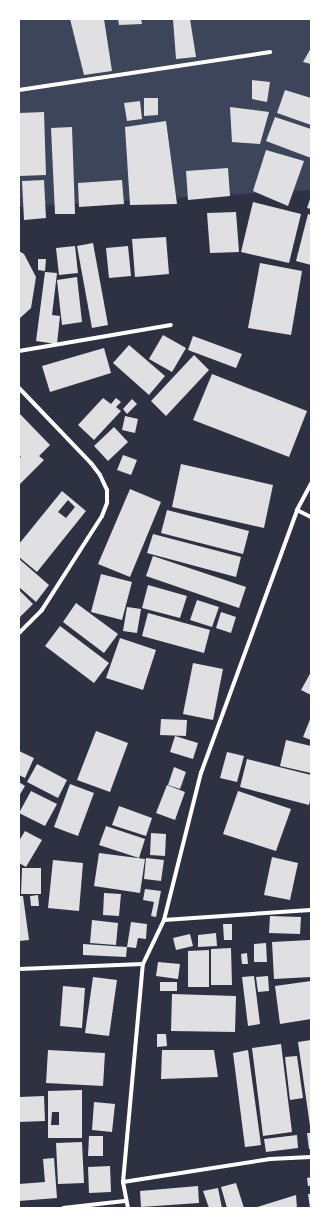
<!DOCTYPE html>
<style>
body{margin:0}
#map{position:relative;width:330px;height:1227px;overflow:hidden;background:#2d3142;font-family:"Archivo Narrow",sans-serif}
div>[style]{position:absolute}
.green>*{inset:0;background:#3c4559}
.building>*{inset:0;background:#e0e0e3}
.minor>*{height:4px;margin:-2px;padding:0 2px;transform-origin:2px;border-radius:2px;background:#fff}
span{translate:-50% -50%;white-space:nowrap;text-align:center;line-height:1.15;-webkit-text-stroke:3px #fff;paint-order:stroke}
.frame{position:absolute;inset:0;border:20px solid #fff;pointer-events:none}
</style>
<div id="map">
<div class="green">
<div style="clip-path:polygon(19px 19px,311px 19px,311px 190px,19px 207px)"></div>
</div>
<div class="building">
<div style="clip-path:polygon(70px 19px,104px 19px,112px 71px,84px 75px)"></div>
<div style="clip-path:polygon(118px 19px,141px 19px,142px 24px,119px 25px)"></div>
<div style="clip-path:polygon(173px 19px,190px 19px,196px 57px,176px 59px)"></div>
<div style="clip-path:polygon(311px 48px,311px 64px,303px 62px)"></div>
<div style="clip-path:polygon(252px 80px,270px 82px,267px 102px,252px 99px)"></div>
<div style="clip-path:polygon(285px 90px,311px 98px,311px 125px,277px 113px)"></div>
<div style="clip-path:polygon(144px 98px,158px 98px,158px 115px,144px 116px)"></div>
<div style="clip-path:polygon(140px 101px,142px 119px,127px 121px,124px 103px)"></div>
<div style="clip-path:polygon(230px 107px,269px 112px,260px 144px,232px 142px)"></div>
<div style="clip-path:polygon(44px 112px,46px 175px,19px 176px,19px 113px)"></div>
<div style="clip-path:polygon(275px 117px,311px 129px,311px 158px,266px 141px)"></div>
<div style="clip-path:polygon(166px 121px,177px 204px,130px 205px,125px 127px)"></div>
<div style="clip-path:polygon(72px 127px,75px 214px,55px 214px,51px 128px)"></div>
<div style="clip-path:polygon(266px 150px,304px 161px,288px 206px,253px 191px)"></div>
<div style="clip-path:polygon(228px 168px,230px 196px,188px 200px,186px 171px)"></div>
<div style="clip-path:polygon(44px 180px,46px 218px,24px 220px,22px 181px)"></div>
<div style="clip-path:polygon(122px 180px,124px 204px,79px 207px,78px 183px)"></div>
<div style="clip-path:polygon(311px 196px,311px 209px,307px 208px)"></div>
<div style="clip-path:polygon(253px 202px,301px 214px,289px 263px,241px 252px)"></div>
<div style="clip-path:polygon(236px 212px,239px 252px,210px 253px,207px 213px)"></div>
<div style="clip-path:polygon(308px 214px,311px 215px,311px 265px,296px 261px)"></div>
<div style="clip-path:polygon(166px 237px,169px 274px,135px 277px,132px 239px)"></div>
<div style="clip-path:polygon(93px 243px,108px 325px,92px 328px,77px 246px)"></div>
<div style="clip-path:polygon(75px 246px,78px 273px,59px 275px,56px 248px)"></div>
<div style="clip-path:polygon(128px 246px,131px 276px,109px 278px,106px 248px)"></div>
<div style="clip-path:polygon(19px 251px,24px 254px,36px 277px,31px 308px,19px 319px)"></div>
<div style="clip-path:polygon(38px 259px,46px 259px,45px 271px,38px 270px)"></div>
<div style="clip-path:polygon(260px 263px,302px 271px,291px 335px,248px 328px)"></div>
<div style="clip-path:polygon(45px 272px,57px 273px,52px 315px,60px 316px,57px 344px,36px 341px)"></div>
<div style="clip-path:polygon(77px 277px,82px 322px,62px 325px,57px 280px)"></div>
<div style="clip-path:polygon(163px 335px,186px 348px,172px 372px,149px 359px)"></div>
<div style="clip-path:polygon(193px 336px,242px 354px,236px 368px,188px 350px)"></div>
<div style="clip-path:polygon(129px 345px,165px 376px,149px 395px,113px 363px)"></div>
<div style="clip-path:polygon(104px 348px,111px 373px,50px 392px,42px 366px)"></div>
<div style="clip-path:polygon(194px 355px,209px 370px,166px 416px,151px 401px)"></div>
<div style="clip-path:polygon(212px 374px,307px 411px,289px 457px,193px 420px)"></div>
<div style="clip-path:polygon(103px 398px,111px 404px,116px 398px,121px 402px,116px 407px,121px 411px,94px 440px,78px 425px)"></div>
<div style="clip-path:polygon(132px 399px,137px 404px,127px 414px,123px 409px)"></div>
<div style="clip-path:polygon(19px 413px,50px 445px,39px 456px,44px 460px,20px 484px,19px 459px,21px 457px,19px 455px)"></div>
<div style="clip-path:polygon(125px 416px,138px 419px,135px 433px,122px 430px)"></div>
<div style="clip-path:polygon(114px 427px,128px 442px,108px 461px,94px 446px)"></div>
<div style="clip-path:polygon(123px 455px,137px 460px,131px 475px,117px 470px)"></div>
<div style="clip-path:polygon(181px 464px,273px 485px,264px 528px,172px 507px)"></div>
<div style="clip-path:polygon(130px 489px,161px 502px,130px 577px,98px 564px)"></div>
<div style="clip-path:polygon(evenodd,62px 491px,86px 511px,37px 572px,19px 557px,19px 544px,62px 491px,68px 500px,75px 507px,66px 518px,58px 512px,68px 500px)"></div>
<div style="clip-path:polygon(167px 510px,249px 531px,243px 554px,161px 533px)"></div>
<div style="clip-path:polygon(153px 534px,241px 557px,236px 577px,147px 553px)"></div>
<div style="clip-path:polygon(153px 556px,246px 587px,239px 608px,146px 576px)"></div>
<div style="clip-path:polygon(19px 559px,49px 585px,36px 602px,19px 587px)"></div>
<div style="clip-path:polygon(101px 574px,132px 582px,122px 620px,91px 612px)"></div>
<div style="clip-path:polygon(148px 585px,187px 596px,180px 618px,142px 608px)"></div>
<div style="clip-path:polygon(19px 590px,33px 604px,19px 618px)"></div>
<div style="clip-path:polygon(197px 600px,219px 607px,212px 627px,190px 620px)"></div>
<div style="clip-path:polygon(76px 603px,118px 634px,104px 653px,63px 622px)"></div>
<div style="clip-path:polygon(127px 607px,141px 609px,137px 633px,123px 631px)"></div>
<div style="clip-path:polygon(221px 612px,236px 617px,231px 633px,216px 628px)"></div>
<div style="clip-path:polygon(148px 613px,210px 630px,204px 653px,142px 636px)"></div>
<div style="clip-path:polygon(60px 626px,109px 663px,94px 683px,45px 646px)"></div>
<div style="clip-path:polygon(120px 638px,156px 650px,143px 690px,106px 678px)"></div>
<div style="clip-path:polygon(193px 663px,223px 669px,213px 720px,183px 714px)"></div>
<div style="clip-path:polygon(311px 672px,311px 695px,301px 690px)"></div>
<div style="clip-path:polygon(311px 717px,311px 740px,303px 737px)"></div>
<div style="clip-path:polygon(161px 719px,187px 720px,186px 736px,160px 735px)"></div>
<div style="clip-path:polygon(96px 731px,128px 743px,110px 792px,77px 780px)"></div>
<div style="clip-path:polygon(175px 736px,198px 743px,193px 759px,170px 752px)"></div>
<div style="clip-path:polygon(286px 740px,311px 746px,311px 773px,280px 766px)"></div>
<div style="clip-path:polygon(19px 751px,34px 758px,25px 778px,19px 775px)"></div>
<div style="clip-path:polygon(227px 752px,244px 756px,237px 782px,220px 778px)"></div>
<div style="clip-path:polygon(247px 759px,311px 775px,311px 796px,309px 805px,240px 787px)"></div>
<div style="clip-path:polygon(37px 764px,67px 780px,58px 798px,27px 782px)"></div>
<div style="clip-path:polygon(174px 767px,186px 772px,180px 789px,168px 785px)"></div>
<div style="clip-path:polygon(19px 782px,25px 786px,19px 796px)"></div>
<div style="clip-path:polygon(70px 784px,94px 793px,78px 836px,54px 827px)"></div>
<div style="clip-path:polygon(167px 785px,185px 792px,175px 820px,156px 813px)"></div>
<div style="clip-path:polygon(31px 791px,57px 804px,45px 826px,19px 813px)"></div>
<div style="clip-path:polygon(238px 791px,291px 809px,276px 851px,223px 834px)"></div>
<div style="clip-path:polygon(119px 806px,152px 818px,146px 836px,112px 825px)"></div>
<div style="clip-path:polygon(106px 826px,145px 839px,139px 858px,99px 845px)"></div>
<div style="clip-path:polygon(25px 831px,42px 840px,26px 867px,19px 863px,19px 841px)"></div>
<div style="clip-path:polygon(151px 833px,166px 834px,165px 856px,150px 855px)"></div>
<div style="clip-path:polygon(99px 853px,145px 859px,140px 893px,94px 886px)"></div>
<div style="clip-path:polygon(272px 857px,298px 863px,290px 900px,264px 895px)"></div>
<div style="clip-path:polygon(146px 858px,164px 860px,161px 881px,144px 879px)"></div>
<div style="clip-path:polygon(53px 860px,83px 863px,79px 911px,48px 908px)"></div>
<div style="clip-path:polygon(22px 868px,41px 868px,41px 894px,21px 894px)"></div>
<div style="clip-path:polygon(145px 889px,161px 891px,156px 917px,151px 916px,154px 902px,143px 900px)"></div>
<div style="clip-path:polygon(104px 893px,121px 894px,119px 916px,103px 915px)"></div>
<div style="clip-path:polygon(38px 895px,39px 906px,31px 906px,30px 896px)"></div>
<div style="clip-path:polygon(19px 896px,23px 896px,29px 940px,19px 941px)"></div>
<div style="clip-path:polygon(270px 916px,301px 917px,300px 934px,269px 933px)"></div>
<div style="clip-path:polygon(92px 920px,118px 923px,116px 945px,90px 943px)"></div>
<div style="clip-path:polygon(131px 922px,147px 924px,146px 939px,138px 938px,136px 948px,127px 947px)"></div>
<div style="clip-path:polygon(223px 924px,232px 924px,232px 940px,224px 940px)"></div>
<div style="clip-path:polygon(216px 933px,217px 946px,198px 947px,198px 935px)"></div>
<div style="clip-path:polygon(190px 934px,193px 946px,176px 950px,173px 938px)"></div>
<div style="clip-path:polygon(310px 940px,311px 977px,274px 979px,272px 942px)"></div>
<div style="clip-path:polygon(266px 943px,267px 962px,254px 962px,254px 944px)"></div>
<div style="clip-path:polygon(83px 944px,127px 947px,126px 957px,83px 955px)"></div>
<div style="clip-path:polygon(231px 948px,232px 985px,211px 985px,211px 949px)"></div>
<div style="clip-path:polygon(209px 950px,209px 987px,188px 987px,188px 951px)"></div>
<div style="clip-path:polygon(247px 953px,248px 964px,242px 964px,241px 954px)"></div>
<div style="clip-path:polygon(158px 962px,180px 964px,178px 979px,156px 976px)"></div>
<div style="clip-path:polygon(254px 976px,260px 1024px,248px 1026px,242px 977px)"></div>
<div style="clip-path:polygon(268px 976px,269px 991px,258px 992px,256px 977px)"></div>
<div style="clip-path:polygon(93px 977px,117px 980px,109px 1036px,85px 1033px)"></div>
<div style="clip-path:polygon(311px 981px,311px 1019px,280px 1024px,275px 986px)"></div>
<div style="clip-path:polygon(160px 982px,177px 982px,177px 991px,160px 991px)"></div>
<div style="clip-path:polygon(63px 986px,85px 988px,82px 1028px,60px 1026px)"></div>
<div style="clip-path:polygon(172px 994px,236px 996px,235px 1032px,171px 1031px)"></div>
<div style="clip-path:polygon(157px 1034px,166px 1034px,167px 1046px,157px 1047px)"></div>
<div style="clip-path:polygon(311px 1040px,311px 1126px,310px 1126px,298px 1042px)"></div>
<div style="clip-path:polygon(281px 1044px,292px 1132px,263px 1136px,252px 1048px)"></div>
<div style="clip-path:polygon(48px 1050px,105px 1053px,103px 1086px,46px 1083px)"></div>
<div style="clip-path:polygon(162px 1050px,214px 1050px,218px 1077px,161px 1079px)"></div>
<div style="clip-path:polygon(248px 1050px,261px 1145px,245px 1147px,233px 1053px)"></div>
<div style="clip-path:polygon(297px 1056px,303px 1098px,290px 1100px,285px 1057px)"></div>
<div style="clip-path:polygon(evenodd,82px 1090px,82px 1138px,48px 1138px,48px 1091px,82px 1090px,52px 1112px,59px 1112px,59px 1125px,51px 1125px,52px 1112px)"></div>
<div style="clip-path:polygon(44px 1096px,45px 1121px,19px 1122px,19px 1097px)"></div>
<div style="clip-path:polygon(94px 1102px,115px 1104px,112px 1132px,92px 1130px)"></div>
<div style="clip-path:polygon(307px 1133px,311px 1133px,311px 1149px,309px 1149px)"></div>
<div style="clip-path:polygon(297px 1135px,298px 1148px,266px 1152px,264px 1139px)"></div>
<div style="clip-path:polygon(89px 1136px,103px 1136px,103px 1156px,88px 1156px)"></div>
<div style="clip-path:polygon(82px 1142px,84px 1183px,58px 1184px,56px 1143px)"></div>
<div style="clip-path:polygon(54px 1158px,57px 1198px,19px 1201px,19px 1184px,45px 1182px,43px 1159px)"></div>
<div style="clip-path:polygon(110px 1166px,111px 1192px,89px 1193px,88px 1167px)"></div>
<div style="clip-path:polygon(311px 1177px,311px 1186px,308px 1186px,307px 1178px)"></div>
<div style="clip-path:polygon(236px 1183px,244px 1208px,227px 1208px,221px 1187px)"></div>
<div style="clip-path:polygon(198px 1186px,199px 1203px,141px 1207px,140px 1191px)"></div>
<div style="clip-path:polygon(218px 1188px,222px 1208px,209px 1208px,203px 1191px)"></div>
<div style="clip-path:polygon(308px 1194px,311px 1194px,311px 1208px,310px 1208px)"></div>
<div style="clip-path:polygon(296px 1195px,297px 1208px,254px 1208px)"></div>
</div>
<div class="minor">
<div style="left:19px;top:90px;width:254px;rotate:-8.6deg"></div>
<div style="left:19px;top:351px;width:154px;rotate:-9.7deg"></div>
<div style="left:19px;top:388px;width:104px;rotate:46.2deg"></div>
<div style="left:91px;top:463px;width:15px;rotate:53deg"></div>
<div style="left:100px;top:475px;width:17px;rotate:65deg"></div>
<div style="left:107px;top:490px;width:13px;rotate:90deg"></div>
<div style="left:107px;top:503px;width:14px;rotate:111deg"></div>
<div style="left:102px;top:516px;width:112px;rotate:122.6deg"></div>
<div style="left:42px;top:610px;width:33px;rotate:135deg"></div>
<div style="left:297px;top:510px;width:16px;rotate:27deg"></div>
<div style="left:164px;top:920px;width:147px;rotate:-3.9deg"></div>
<div style="left:19px;top:969px;width:124px;rotate:-2.3deg"></div>
<div style="left:123px;top:1182px;width:149px;rotate:-8.9deg"></div>
<div style="left:270px;top:1159px;width:41px;rotate:-2.8deg"></div>
<div style="left:63px;top:1208px;width:62px;rotate:-6.4deg"></div>
<div style="left:128px;top:1208px;width:26px;rotate:-101deg"></div>
<div style="left:123px;top:1182px;width:219px;rotate:-84.8deg"></div>
<div style="left:143px;top:964px;width:49px;rotate:-64.5deg"></div>
<div style="left:164px;top:920px;width:152px;rotate:-75.9deg"></div>
<div style="left:201px;top:773px;width:280px;rotate:-69.9deg"></div>
<div style="left:297px;top:510px;width:30px;rotate:-62deg"></div>
</div>
<div class="frame"></div>
</div>
